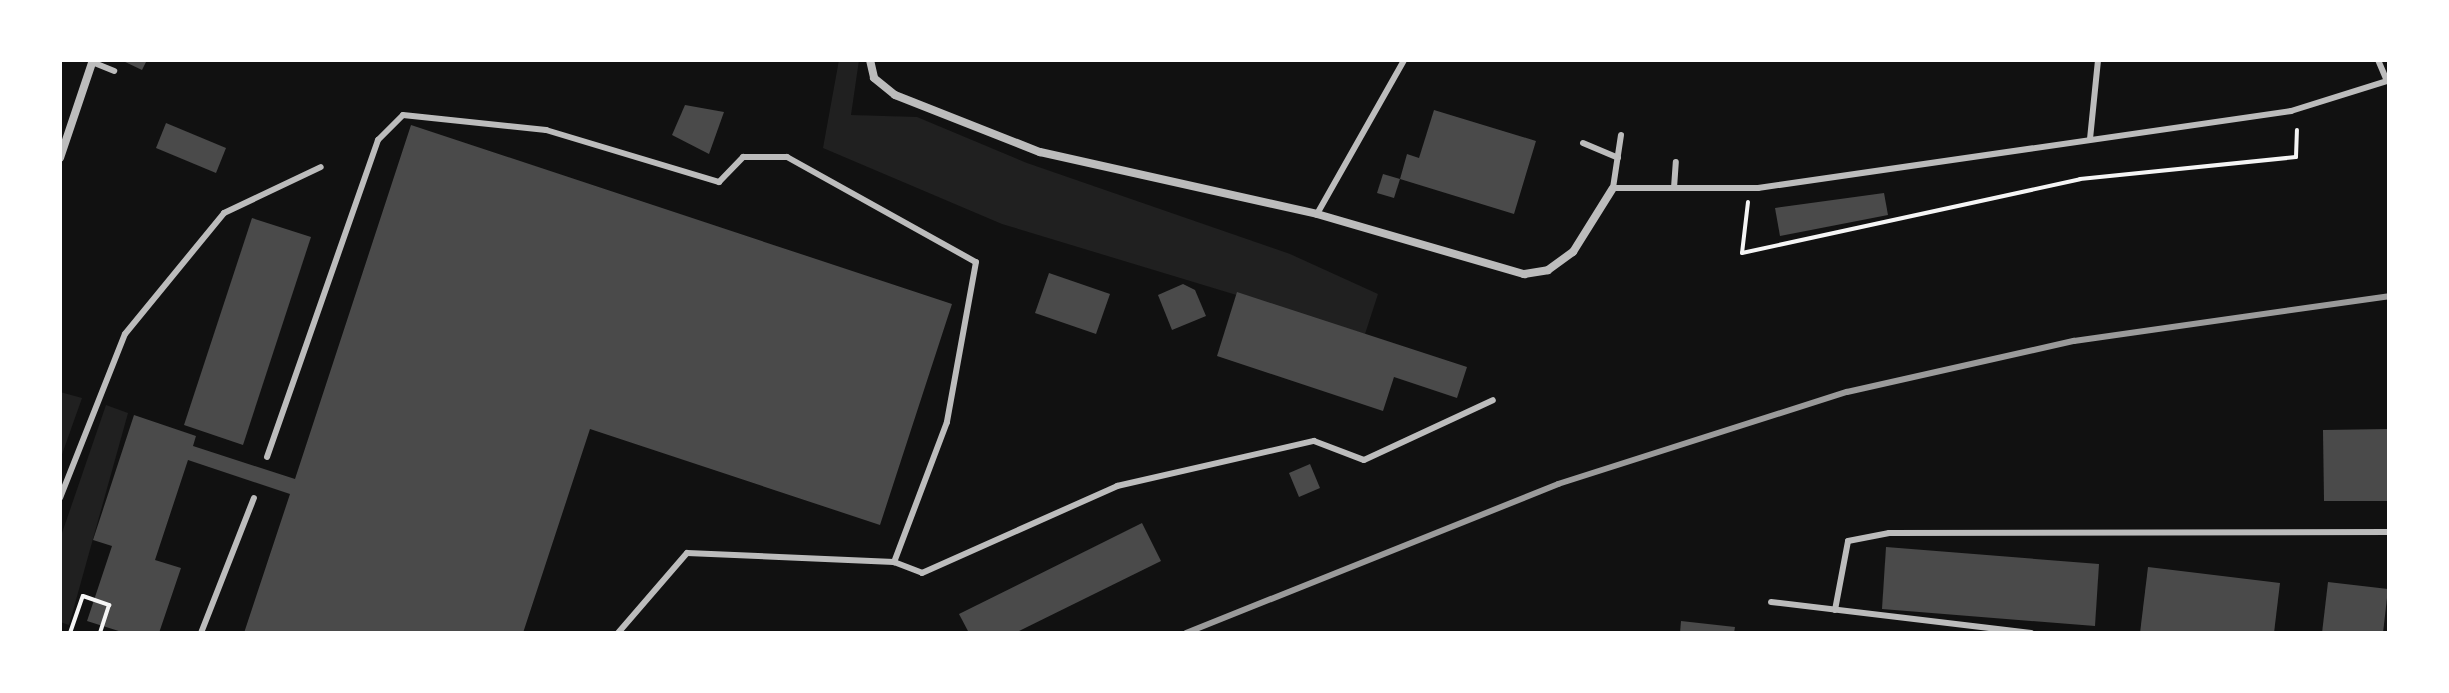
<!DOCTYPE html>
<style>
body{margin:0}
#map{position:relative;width:2449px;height:693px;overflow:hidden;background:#111;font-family:Rubik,sans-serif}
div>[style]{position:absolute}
.green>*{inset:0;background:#202020}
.building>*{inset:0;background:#4a4a4a}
.path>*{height:4px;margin:-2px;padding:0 2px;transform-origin:2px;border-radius:2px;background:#f5f5f5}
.service>*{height:6px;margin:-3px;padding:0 3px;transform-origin:3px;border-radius:3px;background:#bcbcbc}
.minor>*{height:8px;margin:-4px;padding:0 4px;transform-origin:4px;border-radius:4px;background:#bcbcbc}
.rail>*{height:6px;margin:-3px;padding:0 3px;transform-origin:3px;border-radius:3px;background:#9a9a9a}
span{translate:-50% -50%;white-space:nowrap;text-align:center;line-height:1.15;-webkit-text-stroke:6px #fff;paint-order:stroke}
.frame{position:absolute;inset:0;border:62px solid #fff;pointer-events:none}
</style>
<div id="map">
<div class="green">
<div style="clip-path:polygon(839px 60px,859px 60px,851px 115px,917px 117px,1027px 163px,1290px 254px,1378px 294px,1365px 334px,1002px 224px,823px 148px)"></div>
<div style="clip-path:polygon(60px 392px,82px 398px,60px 460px)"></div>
<div style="clip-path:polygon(106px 405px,128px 413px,69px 625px,60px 622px,60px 539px)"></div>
</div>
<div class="building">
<div style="clip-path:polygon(121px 60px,147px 60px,142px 70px)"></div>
<div style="clip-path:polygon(685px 105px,724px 112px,709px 154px,672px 135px)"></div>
<div style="clip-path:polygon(1434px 110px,1536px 141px,1514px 214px,1400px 179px,1407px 154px,1419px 158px)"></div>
<div style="clip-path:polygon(166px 123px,226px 148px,216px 173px,156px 148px)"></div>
<div style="clip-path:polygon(411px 125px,952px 304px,880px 525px,590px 429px,523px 633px,244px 633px,290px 494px,188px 460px,155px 560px,181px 568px,159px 633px,125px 633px,87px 621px,112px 546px,93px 540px,134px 415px,196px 436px,193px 446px,295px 479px)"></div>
<div style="clip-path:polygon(1383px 174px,1400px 179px,1394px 198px,1377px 193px)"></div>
<div style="clip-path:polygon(1884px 193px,1888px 215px,1780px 236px,1775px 208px)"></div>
<div style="clip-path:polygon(252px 218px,311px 237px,243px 445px,184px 425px)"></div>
<div style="clip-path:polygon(1049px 273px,1110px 294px,1096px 334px,1035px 313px)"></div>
<div style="clip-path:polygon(1183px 284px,1195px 290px,1206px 316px,1172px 330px,1158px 295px)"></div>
<div style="clip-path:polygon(1237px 292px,1467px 367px,1457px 398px,1394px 377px,1383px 411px,1217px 356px)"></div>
<div style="clip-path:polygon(2389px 429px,2389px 501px,2324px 501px,2323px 430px)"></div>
<div style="clip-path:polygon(1310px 464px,1320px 488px,1299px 497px,1289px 473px)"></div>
<div style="clip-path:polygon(1142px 523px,1161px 561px,1015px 633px,969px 633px,959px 614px)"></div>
<div style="clip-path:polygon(1886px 547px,2099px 564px,2095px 626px,1882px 609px)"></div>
<div style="clip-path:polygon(2148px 567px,2280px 583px,2274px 633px,2140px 633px)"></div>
<div style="clip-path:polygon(2328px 582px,2388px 589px,2383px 633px,2322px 633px)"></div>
<div style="clip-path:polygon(1681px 621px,1735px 627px,1734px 633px,1680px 633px)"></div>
</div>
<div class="path">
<div style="left:1748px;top:202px;width:51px;rotate:96.7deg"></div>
<div style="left:1742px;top:253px;width:346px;rotate:-12.3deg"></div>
<div style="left:2080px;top:179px;width:217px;rotate:-5.8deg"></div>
<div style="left:2296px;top:157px;width:27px;rotate:-88deg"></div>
<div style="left:70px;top:633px;width:39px;rotate:-71deg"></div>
<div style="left:83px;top:596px;width:28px;rotate:19deg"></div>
<div style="left:109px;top:605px;width:29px;rotate:108deg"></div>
</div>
<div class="service">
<div style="left:92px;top:62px;width:24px;rotate:22deg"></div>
<div style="left:1621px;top:135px;width:54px;rotate:98.6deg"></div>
<div style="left:1613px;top:188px;width:145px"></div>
<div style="left:1758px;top:188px;width:539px;rotate:-8.22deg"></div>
<div style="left:2291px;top:111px;width:101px;rotate:-17.4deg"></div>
<div style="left:2387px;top:81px;width:23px;rotate:-113deg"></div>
<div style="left:2090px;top:139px;width:79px;rotate:-84.2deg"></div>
<div style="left:1583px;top:143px;width:38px;rotate:23deg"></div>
<div style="left:1674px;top:188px;width:26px;rotate:-86deg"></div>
<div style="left:1317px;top:214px;width:177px;rotate:-60.5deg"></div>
<div style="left:267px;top:457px;width:336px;rotate:-70.7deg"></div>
<div style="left:378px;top:140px;width:35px;rotate:-45deg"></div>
<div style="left:403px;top:115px;width:144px;rotate:6deg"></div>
<div style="left:546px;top:130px;width:181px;rotate:16.7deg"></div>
<div style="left:719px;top:182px;width:35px;rotate:-46deg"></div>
<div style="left:743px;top:157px;width:44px"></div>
<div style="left:787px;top:157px;width:216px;rotate:29.1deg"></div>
<div style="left:976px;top:262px;width:163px;rotate:100.3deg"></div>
<div style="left:947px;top:422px;width:150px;rotate:110.7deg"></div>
<div style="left:894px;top:562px;width:207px;rotate:-177.5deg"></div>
<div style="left:687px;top:553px;width:106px;rotate:130.8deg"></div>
<div style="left:60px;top:498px;width:176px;rotate:-68.4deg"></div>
<div style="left:125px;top:334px;width:156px;rotate:-50.7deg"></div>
<div style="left:224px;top:213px;width:107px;rotate:-25.4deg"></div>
<div style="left:894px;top:562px;width:30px;rotate:21deg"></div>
<div style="left:922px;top:573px;width:214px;rotate:-24deg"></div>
<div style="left:1117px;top:486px;width:202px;rotate:-12.9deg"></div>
<div style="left:1314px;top:441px;width:53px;rotate:20.8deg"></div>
<div style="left:1364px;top:460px;width:142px;rotate:-24.9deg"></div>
<div style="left:1771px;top:602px;width:262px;rotate:6.8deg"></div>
<div style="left:1835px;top:610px;width:70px;rotate:-79.3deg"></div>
<div style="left:1848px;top:541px;width:42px;rotate:-11deg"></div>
<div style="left:1889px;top:533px;width:500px;rotate:-0.11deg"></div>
<div style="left:201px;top:633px;width:145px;rotate:-68.6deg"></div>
</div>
<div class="minor">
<div style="left:870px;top:60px;width:18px;rotate:77deg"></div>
<div style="left:874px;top:78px;width:27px;rotate:39deg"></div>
<div style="left:895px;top:95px;width:156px;rotate:21.5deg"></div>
<div style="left:1040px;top:152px;width:284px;rotate:12.6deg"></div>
<div style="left:1317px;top:214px;width:216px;rotate:16.2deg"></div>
<div style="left:1524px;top:274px;width:24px;rotate:-9deg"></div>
<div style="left:1548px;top:270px;width:31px;rotate:-36deg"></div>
<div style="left:1573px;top:252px;width:75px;rotate:-58deg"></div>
<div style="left:60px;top:158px;width:103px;rotate:-71.4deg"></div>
</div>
<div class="rail">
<div style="left:1186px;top:633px;width:401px;rotate:-21.8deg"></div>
<div style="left:1558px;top:484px;width:303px;rotate:-17.7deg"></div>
<div style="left:1847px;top:392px;width:233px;rotate:-12.7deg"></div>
<div style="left:2074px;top:341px;width:318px;rotate:-8.1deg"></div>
</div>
<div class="frame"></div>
</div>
